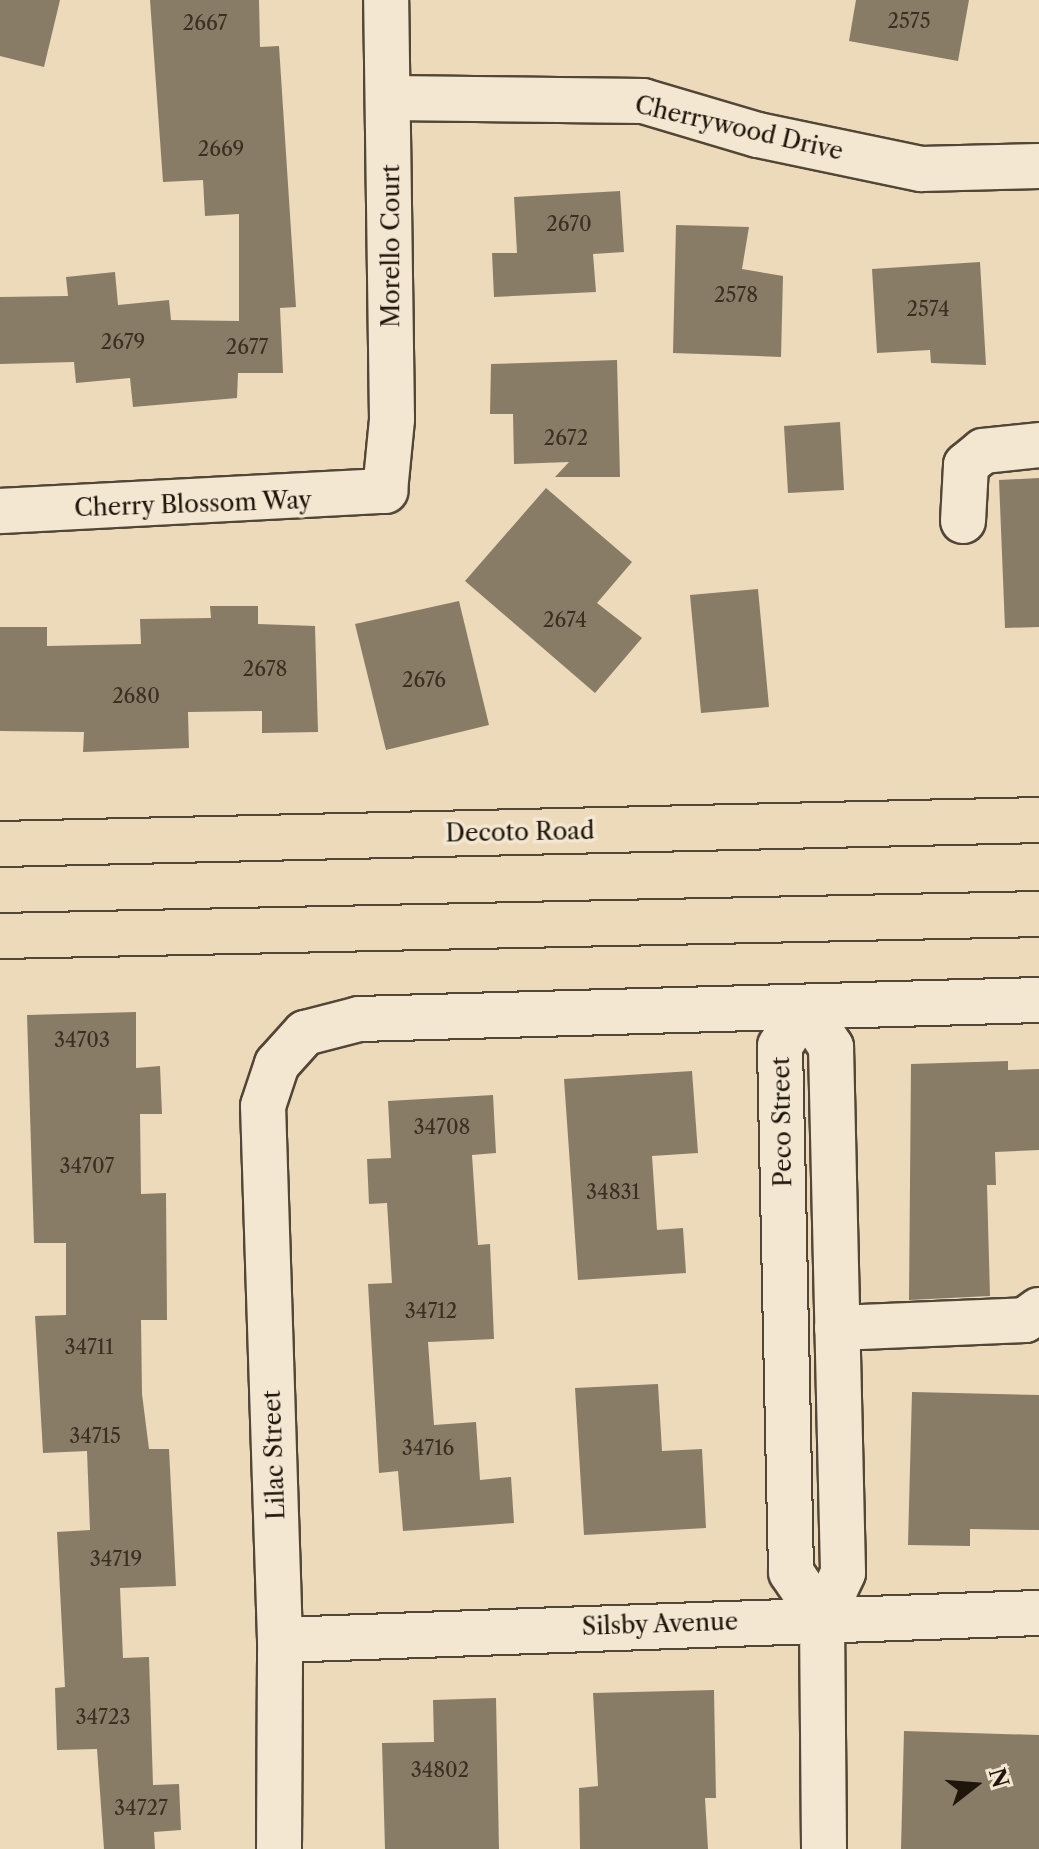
<!DOCTYPE html>
<style>
body{margin:0}
#map{position:relative;width:1039px;height:1849px;overflow:hidden;background:#ecdaba;font-family:"Libre Caslon Text",serif}
div>[style]{position:absolute}
.building>*{inset:0;background:#897c66}
.roads{filter:drop-shadow(2px 0 #524737) drop-shadow(-2px 0 #524737) drop-shadow(0 2px #524737) drop-shadow(0 -2px #524737)}
.minor>*{height:44px;margin:-22px;padding:0 22px;transform-origin:22px;border-radius:22px;background:#f3e7d2}
.major>*{height:44px;margin:-22px;padding:0 22px;transform-origin:22px;border-radius:22px;background:#ecdaba}
span{translate:-50% -50%;white-space:nowrap;text-align:center;line-height:1.15;-webkit-text-stroke:7px #f3e7d2;paint-order:stroke}
.number-label{font-size:20px;color:#393022}
.number-label span{-webkit-text-stroke-width:0}
.street-label{font-size:24px;color:#1e160b}
.north{position:absolute;left:935px;top:1745px;width:80px;height:80px;-webkit-text-stroke:6px #f3e7d2;paint-order:stroke;rotate:73deg;font-size:22px;font-weight:700;line-height:32px;text-align:center;color:#1e160b}
.north::after{content:'';display:block;margin:auto;width:28px;height:36px;background:#1e160b;clip-path:polygon(50% 0,100% 100%,50% 72%,0 100%)}
</style>
<div id="map">
<div class="building">
<div style="clip-path:polygon(0 0,60px 0,44px 67px,0 56px)"></div>
<div style="clip-path:polygon(150px 0,259px 0,260px 47px,279px 46px,296px 307px,280px 308px,283px 373px,238px 373px,237px 398px,133px 407px,130px 378px,76px 383px,74px 362px,0 364px,0 297px,68px 296px,66px 277px,115px 272px,118px 305px,169px 300px,171px 320px,239px 321px,239px 214px,205px 216px,203px 180px,163px 182px)"></div>
<div style="clip-path:polygon(856px 0,969px 0,958px 61px,849px 41px)"></div>
<div style="clip-path:polygon(620px 191px,624px 252px,593px 254px,596px 292px,494px 297px,492px 253px,517px 253px,514px 197px)"></div>
<div style="clip-path:polygon(676px 225px,749px 227px,742px 269px,783px 276px,781px 357px,673px 353px)"></div>
<div style="clip-path:polygon(980px 262px,986px 365px,931px 363px,930px 350px,877px 353px,872px 269px)"></div>
<div style="clip-path:polygon(617px 360px,620px 477px,555px 477px,569px 462px,514px 464px,513px 414px,490px 414px,491px 364px)"></div>
<div style="clip-path:polygon(840px 422px,844px 490px,788px 493px,784px 426px)"></div>
<div style="clip-path:polygon(1039px 478px,1039px 627px,1005px 628px,999px 480px)"></div>
<div style="clip-path:polygon(546px 488px,632px 562px,597px 603px,642px 638px,595px 693px,465px 581px)"></div>
<div style="clip-path:polygon(758px 589px,769px 707px,701px 713px,690px 595px)"></div>
<div style="clip-path:polygon(459px 601px,489px 725px,386px 750px,355px 624px)"></div>
<div style="clip-path:polygon(210px 606px,258px 606px,258px 624px,315px 626px,318px 732px,262px 733px,262px 711px,188px 712px,189px 748px,83px 752px,84px 732px,0 731px,0 627px,47px 627px,47px 646px,141px 644px,140px 619px,211px 618px)"></div>
<div style="clip-path:polygon(136px 1012px,136px 1068px,160px 1066px,162px 1114px,140px 1114px,141px 1194px,166px 1193px,167px 1320px,141px 1320px,142px 1394px,149px 1449px,169px 1449px,176px 1586px,120px 1588px,123px 1658px,149px 1657px,153px 1785px,179px 1784px,181px 1830px,154px 1832px,155px 1849px,104px 1849px,97px 1749px,57px 1750px,55px 1688px,65px 1687px,57px 1532px,90px 1530px,87px 1451px,43px 1453px,35px 1316px,66px 1315px,66px 1243px,34px 1243px,27px 1015px)"></div>
<div style="clip-path:polygon(1008px 1061px,1008px 1070px,1039px 1069px,1039px 1150px,995px 1152px,996px 1185px,987px 1185px,990px 1296px,909px 1300px,911px 1064px)"></div>
<div style="clip-path:polygon(692px 1071px,698px 1153px,652px 1156px,657px 1230px,683px 1228px,686px 1273px,578px 1280px,564px 1079px)"></div>
<div style="clip-path:polygon(493px 1095px,496px 1153px,472px 1155px,478px 1245px,490px 1244px,494px 1339px,428px 1342px,434px 1425px,476px 1422px,480px 1480px,511px 1477px,514px 1523px,403px 1531px,398px 1471px,379px 1473px,368px 1284px,392px 1283px,387px 1203px,369px 1204px,367px 1159px,391px 1158px,388px 1101px)"></div>
<div style="clip-path:polygon(658px 1384px,662px 1451px,702px 1449px,706px 1528px,584px 1535px,575px 1388px)"></div>
<div style="clip-path:polygon(912px 1392px,1039px 1395px,1039px 1530px,970px 1529px,970px 1546px,908px 1545px)"></div>
<div style="clip-path:polygon(714px 1690px,716px 1798px,705px 1798px,708px 1849px,580px 1849px,579px 1788px,598px 1786px,593px 1693px)"></div>
<div style="clip-path:polygon(496px 1698px,499px 1849px,385px 1849px,382px 1743px,434px 1742px,433px 1700px)"></div>
<div style="clip-path:polygon(904px 1731px,1039px 1735px,1039px 1849px,901px 1849px)"></div>
</div>
<div class="roads">
<div class="minor">
<div style="left:390px;top:98px;width:253px;rotate:0.7deg"></div>
<div style="left:643px;top:101px;width:120px;rotate:16.5deg"></div>
<div style="left:758px;top:135px;width:167px;rotate:11.8deg"></div>
<div style="left:921px;top:169px;width:118px;rotate:-1.5deg"></div>
<div style="left:0;top:511px;width:386px;rotate:-3deg"></div>
<div style="left:385px;top:491px;width:72px;rotate:-84.4deg"></div>
<div style="left:392px;top:419px;width:419px;rotate:-90.8deg"></div>
<div style="left:963px;top:521px;width:56px;rotate:-86.9deg"></div>
<div style="left:966px;top:465px;width:22px;rotate:-39deg"></div>
<div style="left:983px;top:451px;width:56px;rotate:-6.1deg"></div>
<div style="left:837px;top:1328px;width:188px;rotate:-2.4deg"></div>
<div style="left:1025px;top:1320px;width:17px;rotate:-36deg"></div>
<div style="left:822px;top:1618px;width:55px;rotate:-124deg"></div>
<div style="left:791px;top:1572px;width:526px;rotate:-91.2deg"></div>
<div style="left:780px;top:1046px;width:46px;rotate:-57.3deg"></div>
<div style="left:805px;top:1007px;width:48px;rotate:57deg"></div>
<div style="left:831px;top:1047px;width:526px;rotate:88.69deg"></div>
<div style="left:843px;top:1573px;width:50px;rotate:115deg"></div>
<div style="left:822px;top:1618px;width:231px;rotate:89.5deg"></div>
<div style="left:280px;top:1640px;width:759px;rotate:-2.04deg"></div>
<div style="left:279px;top:1849px;width:209px;rotate:-89.7deg"></div>
<div style="left:280px;top:1640px;width:534px;rotate:-91.82deg"></div>
<div style="left:263px;top:1106px;width:44px;rotate:-71.6deg"></div>
<div style="left:277px;top:1064px;width:42px;rotate:-47.9deg"></div>
<div style="left:305px;top:1033px;width:56px;rotate:-14.5deg"></div>
<div style="left:359px;top:1019px;width:680px;rotate:-1.6deg"></div>
</div>
<div class="major">
<div style="left:0;top:844px;width:1039px;rotate:-1.32deg"></div>
<div style="left:0;top:936px;width:1039px;rotate:-1.21deg"></div>
</div>
</div>
<div class="number-label">
<span style="left:909px;top:21px">2575</span>
<span style="left:205px;top:23px">2667</span>
<span style="left:221px;top:149px">2669</span>
<span style="left:569px;top:224px">2670</span>
<span style="left:736px;top:295px">2578</span>
<span style="left:928px;top:309px">2574</span>
<span style="left:123px;top:342px">2679</span>
<span style="left:247px;top:347px">2677</span>
<span style="left:566px;top:438px">2672</span>
<span style="left:565px;top:620px">2674</span>
<span style="left:265px;top:669px">2678</span>
<span style="left:424px;top:680px">2676</span>
<span style="left:136px;top:696px">2680</span>
<span style="left:82px;top:1040px">34703</span>
<span style="left:442px;top:1127px">34708</span>
<span style="left:87px;top:1166px">34707</span>
<span style="left:613px;top:1192px">34831</span>
<span style="left:431px;top:1311px">34712</span>
<span style="left:89px;top:1347px">34711</span>
<span style="left:95px;top:1436px">34715</span>
<span style="left:428px;top:1448px">34716</span>
<span style="left:116px;top:1559px">34719</span>
<span style="left:103px;top:1717px">34723</span>
<span style="left:440px;top:1770px">34802</span>
<span style="left:141px;top:1808px">34727</span>
</div>
<div class="street-label">
<span style="left:739px;top:128px;rotate:13deg">Cherrywood Drive</span>
<span style="left:391px;top:246px;rotate:-90deg">Morello Court</span>
<span style="left:193px;top:504px;rotate:-2deg">Cherry Blossom Way</span>
<span style="left:520px;top:832px;rotate:-1deg">Decoto Road</span>
<span style="left:782px;top:1122px;rotate:-91deg">Peco Street</span>
<span style="left:274px;top:1455px;rotate:-92deg">Lilac Street</span>
<span style="left:660px;top:1624px;rotate:-2deg">Silsby Avenue</span>
</div>
<div class="north">N</div>
</div>
